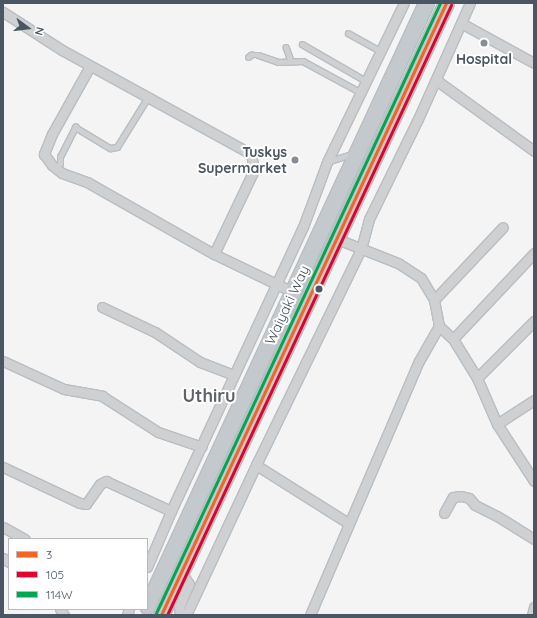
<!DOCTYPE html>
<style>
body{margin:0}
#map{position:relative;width:537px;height:618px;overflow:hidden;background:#f4f4f4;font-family:Quicksand,sans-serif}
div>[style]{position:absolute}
.roads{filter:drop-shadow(1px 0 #b9bec3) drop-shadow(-1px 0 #b9bec3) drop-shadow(0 1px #b9bec3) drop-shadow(0 -1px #b9bec3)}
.service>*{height:4.5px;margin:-2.25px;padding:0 2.25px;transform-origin:2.25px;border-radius:2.25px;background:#ced0d2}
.minor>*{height:9px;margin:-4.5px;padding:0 4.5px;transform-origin:4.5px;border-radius:4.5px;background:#ced0d2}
.trunk>*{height:15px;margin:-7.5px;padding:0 7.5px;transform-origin:7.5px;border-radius:7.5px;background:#c4c9cd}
.bus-1>*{height:3px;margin:-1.5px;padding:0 1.5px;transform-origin:1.5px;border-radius:1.5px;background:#f26522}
.bus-2>*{height:3px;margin:-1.5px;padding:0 1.5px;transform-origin:1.5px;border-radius:1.5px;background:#e4002b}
.bus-3>*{height:3px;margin:-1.5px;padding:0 1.5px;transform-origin:1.5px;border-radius:1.5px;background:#00a651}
.dots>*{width:11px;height:11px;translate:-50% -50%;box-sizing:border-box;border:2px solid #fff;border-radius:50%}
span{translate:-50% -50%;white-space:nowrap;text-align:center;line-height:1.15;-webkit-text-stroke:4px #fff;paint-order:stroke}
.poi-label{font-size:14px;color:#4a5661;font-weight:700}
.right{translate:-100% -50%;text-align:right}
.street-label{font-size:14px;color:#4a5661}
.district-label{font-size:18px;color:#5f6368;font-weight:700}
.frame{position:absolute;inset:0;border:4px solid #4a5661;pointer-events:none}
.legend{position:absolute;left:8px;top:538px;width:140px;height:72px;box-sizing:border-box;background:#fff;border:1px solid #b7bbc0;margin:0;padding:5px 7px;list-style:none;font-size:12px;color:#4a5661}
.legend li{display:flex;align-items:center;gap:8px;height:20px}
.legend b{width:20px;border:1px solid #b7bbc0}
.north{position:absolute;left:8px;top:8px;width:40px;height:40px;-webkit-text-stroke:3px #fff;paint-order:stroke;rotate:105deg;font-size:11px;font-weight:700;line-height:16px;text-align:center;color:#4a5661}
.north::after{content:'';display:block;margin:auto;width:14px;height:18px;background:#4a5661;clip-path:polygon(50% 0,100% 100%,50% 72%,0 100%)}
</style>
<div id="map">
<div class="roads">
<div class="service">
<div style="left:348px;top:33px;width:38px;rotate:29deg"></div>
<div style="left:302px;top:44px;width:74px;rotate:30deg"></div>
<div style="left:286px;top:47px;width:15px;rotate:70deg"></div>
<div style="left:248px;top:57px;width:4px;rotate:-34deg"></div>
<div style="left:251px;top:55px;width:7px"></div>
<div style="left:258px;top:55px;width:21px;rotate:19deg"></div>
<div style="left:278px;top:62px;width:25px;rotate:-2deg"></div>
<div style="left:303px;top:61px;width:65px;rotate:28.5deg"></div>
<div style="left:327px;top:162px;width:26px;rotate:-18deg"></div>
<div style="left:60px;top:164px;width:7px;rotate:-90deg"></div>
<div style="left:60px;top:157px;width:34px;rotate:-63deg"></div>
<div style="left:75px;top:127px;width:41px;rotate:31deg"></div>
<div style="left:110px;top:148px;width:7px;rotate:-8deg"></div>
<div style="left:117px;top:147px;width:59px;rotate:-58.2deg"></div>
</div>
<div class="minor">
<div style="left:3px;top:12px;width:70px;rotate:32.8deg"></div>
<div style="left:62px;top:50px;width:216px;rotate:28.8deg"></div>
<div style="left:251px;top:154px;width:16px;rotate:79deg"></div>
<div style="left:254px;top:170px;width:93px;rotate:115.5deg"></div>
<div style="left:461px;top:23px;width:83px;rotate:28.7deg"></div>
<div style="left:90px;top:66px;width:78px;rotate:119.2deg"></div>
<div style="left:52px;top:134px;width:22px;rotate:112deg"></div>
<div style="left:44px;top:154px;width:14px;rotate:54deg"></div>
<div style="left:52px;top:165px;width:13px;rotate:39deg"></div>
<div style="left:62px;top:173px;width:27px;rotate:20deg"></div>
<div style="left:87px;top:182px;width:146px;rotate:29.6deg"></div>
<div style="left:214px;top:254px;width:88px;rotate:25.7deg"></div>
<div style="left:436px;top:80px;width:121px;rotate:35.9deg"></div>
<div style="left:337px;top:239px;width:66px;rotate:21.5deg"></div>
<div style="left:398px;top:263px;width:27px;rotate:33deg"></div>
<div style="left:421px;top:278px;width:26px;rotate:59deg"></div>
<div style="left:434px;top:300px;width:26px;rotate:79deg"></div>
<div style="left:439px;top:326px;width:19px;rotate:43deg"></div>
<div style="left:453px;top:339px;width:46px;rotate:58.4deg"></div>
<div style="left:477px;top:378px;width:50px;rotate:66.5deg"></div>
<div style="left:497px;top:424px;width:68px;rotate:57deg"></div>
<div style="left:434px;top:300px;width:100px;rotate:-46.6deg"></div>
<div style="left:102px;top:307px;width:59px;rotate:25.3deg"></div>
<div style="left:155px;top:332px;width:54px;rotate:33.7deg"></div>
<div style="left:200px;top:362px;width:36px;rotate:21deg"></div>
<div style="left:453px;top:339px;width:118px;rotate:-46.7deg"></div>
<div style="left:3px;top:361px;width:67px;rotate:24.7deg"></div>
<div style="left:64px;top:389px;width:39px;rotate:10deg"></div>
<div style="left:102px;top:396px;width:67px;rotate:32.7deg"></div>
<div style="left:158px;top:432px;width:46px;rotate:18.8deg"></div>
<div style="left:477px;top:378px;width:81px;rotate:-45deg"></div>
<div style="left:497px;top:424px;width:44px;rotate:-33deg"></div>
<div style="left:256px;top:465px;width:109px;rotate:32.2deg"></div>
<div style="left:3px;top:467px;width:85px;rotate:25.1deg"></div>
<div style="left:80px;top:503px;width:6px;rotate:9deg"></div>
<div style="left:86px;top:504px;width:24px;rotate:-55deg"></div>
<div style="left:100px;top:484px;width:7px;rotate:-27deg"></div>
<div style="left:106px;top:481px;width:72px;rotate:24.8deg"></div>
<div style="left:444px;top:513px;width:18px;rotate:-61deg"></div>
<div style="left:453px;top:497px;width:8px;rotate:-7deg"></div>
<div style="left:461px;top:496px;width:8px;rotate:14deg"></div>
<div style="left:469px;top:498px;width:9px;rotate:49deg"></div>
<div style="left:475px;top:505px;width:25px;rotate:27deg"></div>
<div style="left:497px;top:516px;width:44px;rotate:31.9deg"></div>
<div style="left:3px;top:527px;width:25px;rotate:29deg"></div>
<div style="left:3px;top:558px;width:7px;rotate:34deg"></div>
<div style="left:147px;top:567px;width:61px;rotate:-66.8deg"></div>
<div style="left:171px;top:511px;width:313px;rotate:-65.1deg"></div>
<div style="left:303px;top:227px;width:69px;rotate:-69.7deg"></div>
<div style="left:327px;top:162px;width:177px;rotate:-64.2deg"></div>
<div style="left:60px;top:609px;width:7px;rotate:56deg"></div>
<div style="left:127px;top:615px;width:6px;rotate:-72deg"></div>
<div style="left:180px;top:615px;width:8px;rotate:-97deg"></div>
<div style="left:179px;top:607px;width:25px;rotate:-67deg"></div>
<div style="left:189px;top:584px;width:14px;rotate:-124deg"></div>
<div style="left:186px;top:615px;width:166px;rotate:-65deg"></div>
<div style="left:256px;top:465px;width:240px;rotate:-64.1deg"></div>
<div style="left:361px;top:249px;width:31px;rotate:-75deg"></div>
<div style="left:369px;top:219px;width:111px;rotate:-63.9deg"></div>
<div style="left:418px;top:119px;width:127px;rotate:-65.9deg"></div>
<div style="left:310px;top:615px;width:276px;rotate:-66.8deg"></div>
<div style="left:419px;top:361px;width:40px;rotate:-60.3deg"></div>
<div style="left:532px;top:615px;width:8px;rotate:-76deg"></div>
</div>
<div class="trunk">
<div style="left:147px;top:606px;width:664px;rotate:-65.17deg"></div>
<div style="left:161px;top:615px;width:675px;rotate:-65.03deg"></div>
</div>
</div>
<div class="bus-1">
<div style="left:161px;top:615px;width:675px;rotate:-65.03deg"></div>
</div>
<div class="bus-2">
<div style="left:167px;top:615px;width:673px;rotate:-65.03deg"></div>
</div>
<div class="bus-3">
<div style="left:156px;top:613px;width:673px;rotate:-65.03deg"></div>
</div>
<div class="dots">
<div style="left:484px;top:43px;background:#868d94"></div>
<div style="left:295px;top:160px;background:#868d94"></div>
<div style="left:319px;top:289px;background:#4a5661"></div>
</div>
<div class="poi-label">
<span style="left:484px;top:59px">Hospital</span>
<span class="right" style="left:287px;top:160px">Tuskys<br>Supermarket</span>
</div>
<div class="street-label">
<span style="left:287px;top:305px;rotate:-65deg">Waiyaki Way</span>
</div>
<div class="district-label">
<span style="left:209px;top:396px">Uthiru</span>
</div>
<div class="frame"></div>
<ul class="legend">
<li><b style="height:5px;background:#f26522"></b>3</li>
<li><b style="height:5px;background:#e4002b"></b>105</li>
<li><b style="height:5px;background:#00a651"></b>114W</li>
</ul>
<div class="north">N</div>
</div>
